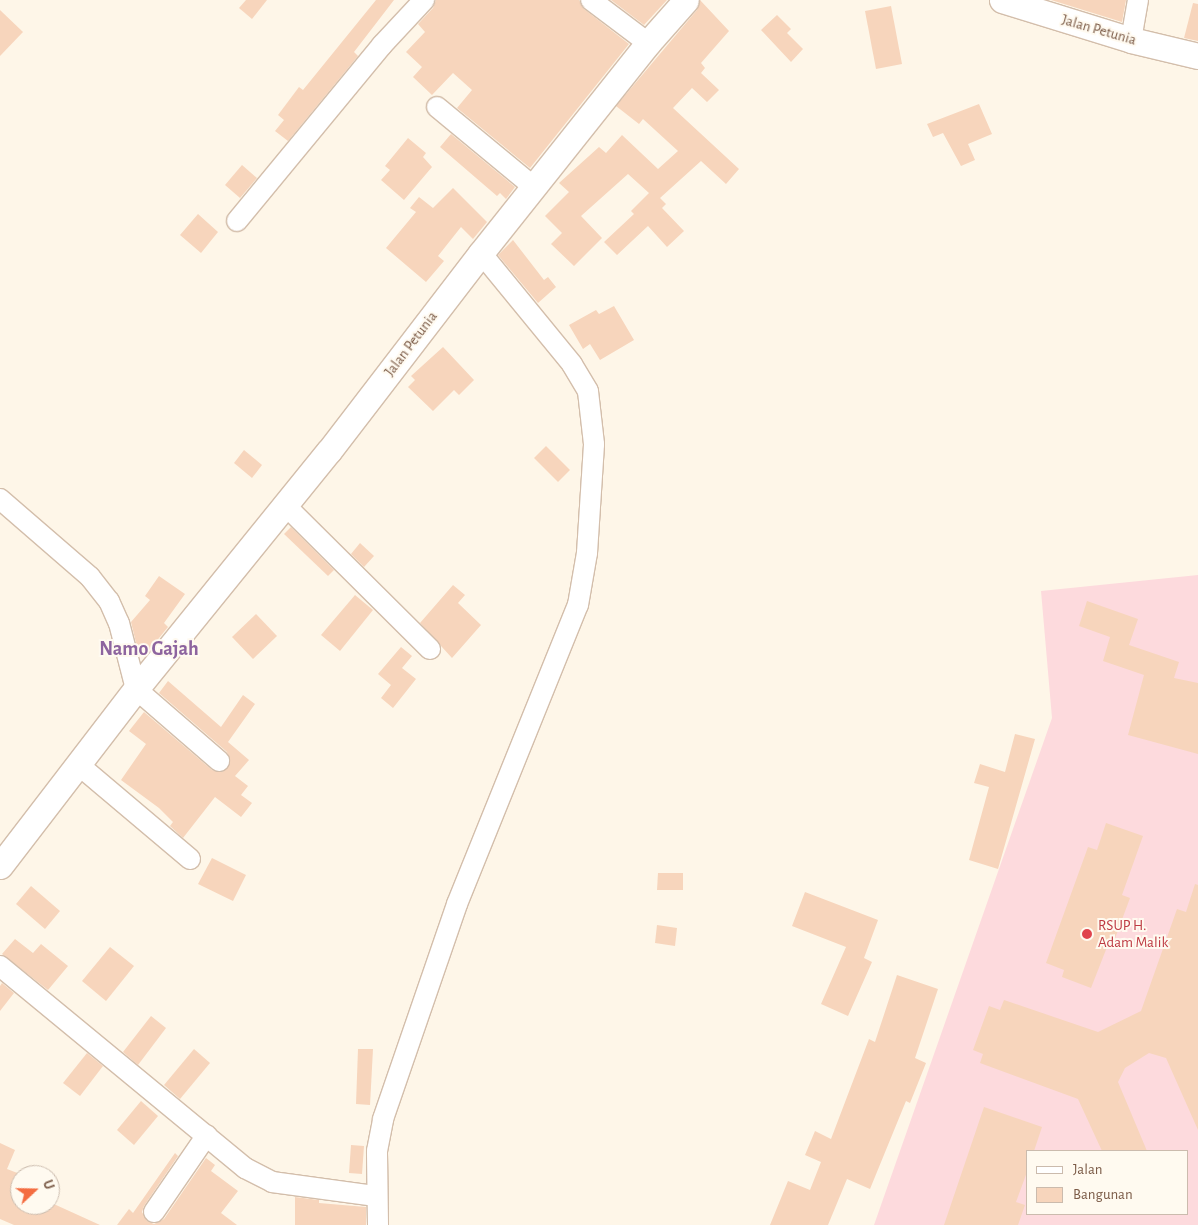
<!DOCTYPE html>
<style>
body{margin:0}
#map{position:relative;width:1198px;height:1225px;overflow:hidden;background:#fef6e8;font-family:"Alegreya Sans",sans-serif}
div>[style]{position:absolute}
.medical>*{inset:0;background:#fddadd}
.building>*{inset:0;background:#f7d5bc}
.roads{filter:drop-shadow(1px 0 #d3beab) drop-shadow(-1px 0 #d3beab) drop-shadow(0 1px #d3beab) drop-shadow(0 -1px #d3beab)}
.minor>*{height:20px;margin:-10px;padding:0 10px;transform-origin:10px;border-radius:10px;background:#fff}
.tertiary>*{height:25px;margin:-12.5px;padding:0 12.5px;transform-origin:12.5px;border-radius:12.5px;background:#fff}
.dots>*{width:14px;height:14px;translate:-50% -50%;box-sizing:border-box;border:2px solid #fffaf0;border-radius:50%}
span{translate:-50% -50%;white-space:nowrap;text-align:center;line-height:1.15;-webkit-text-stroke:4px #fffaf0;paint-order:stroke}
.street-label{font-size:15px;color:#7c5c48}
.health-label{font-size:15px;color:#be3a42}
.left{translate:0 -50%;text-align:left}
.district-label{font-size:20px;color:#8d649f;font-weight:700}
.legend{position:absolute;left:1026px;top:1150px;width:162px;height:65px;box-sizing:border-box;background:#fffaf0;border:1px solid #cbbbad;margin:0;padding:6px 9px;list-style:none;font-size:15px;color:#7c5c48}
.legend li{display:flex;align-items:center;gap:10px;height:25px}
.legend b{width:25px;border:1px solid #cbbbad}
.north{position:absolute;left:10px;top:1165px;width:50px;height:50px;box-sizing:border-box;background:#fffaf0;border:1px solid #cbbbad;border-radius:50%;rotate:69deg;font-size:14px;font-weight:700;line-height:20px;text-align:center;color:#7c5c48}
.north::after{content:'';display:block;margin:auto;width:18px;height:22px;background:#f46d41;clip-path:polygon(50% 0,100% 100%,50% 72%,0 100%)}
</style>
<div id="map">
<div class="medical">
<div style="clip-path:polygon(evenodd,1198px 575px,1198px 1225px,874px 1225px,1052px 718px,1041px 591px,1198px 575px,1027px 1151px,1187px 1151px,1187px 1214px,1027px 1214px,1027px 1151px)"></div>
</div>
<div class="building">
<div style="clip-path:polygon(246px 0,267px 0,252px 19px,239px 8px)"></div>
<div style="clip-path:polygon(376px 0,394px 0,354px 52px,358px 56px,288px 141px,275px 131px,284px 120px,278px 115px,299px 87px,303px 90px)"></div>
<div style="clip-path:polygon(436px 0,579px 0,584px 9px,629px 44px,530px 168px,457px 108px,472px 90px,453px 73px,432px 95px,413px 77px,422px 67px,406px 52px,425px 32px,418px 24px,433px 8px)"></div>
<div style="clip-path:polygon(611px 0,667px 0,644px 25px)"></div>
<div style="clip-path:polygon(700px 0,729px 31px,701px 63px,705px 68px,701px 73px,719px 90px,707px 102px,692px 88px,673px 108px,739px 169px,726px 184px,701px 161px,660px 198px,666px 204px,662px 208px,684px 231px,667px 247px,648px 226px,617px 255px,604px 242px,634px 214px,631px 211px,649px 193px,628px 174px,581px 216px,602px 238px,574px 266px,551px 244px,562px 233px,545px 216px,569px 192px,559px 183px,599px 147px,606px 153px,622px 135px,658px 169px,678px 151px,643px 119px,639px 124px,616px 106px,697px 10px)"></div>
<div style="clip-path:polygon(1051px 0,1126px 0,1122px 22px)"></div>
<div style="clip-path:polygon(1193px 3px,1198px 4px,1198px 41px,1184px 38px)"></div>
<div style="clip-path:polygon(891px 6px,902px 64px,876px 69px,865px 11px)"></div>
<div style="clip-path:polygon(0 10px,23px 32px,0 56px)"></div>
<div style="clip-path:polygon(777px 15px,791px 29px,787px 33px,803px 49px,791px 62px,761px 30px)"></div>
<div style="clip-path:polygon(979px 104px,992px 134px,968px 144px,975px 160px,961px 166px,943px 133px,933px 137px,927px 124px)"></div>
<div style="clip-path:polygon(451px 134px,515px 187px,506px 199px,500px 193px,497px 196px,440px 147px)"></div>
<div style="clip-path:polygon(408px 138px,426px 153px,423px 157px,432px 167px,404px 200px,381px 180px,390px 170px,385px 166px)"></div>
<div style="clip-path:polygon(242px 165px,257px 178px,240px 198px,225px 185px)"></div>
<div style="clip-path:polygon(453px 188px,487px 222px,473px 239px,461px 227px,438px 256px,444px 261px,426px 282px,386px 248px,416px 212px,410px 208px,419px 197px,433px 208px)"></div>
<div style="clip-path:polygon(198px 214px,218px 232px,201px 253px,180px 235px)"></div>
<div style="clip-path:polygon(513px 240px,544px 280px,548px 277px,556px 287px,538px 303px,498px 255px)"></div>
<div style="clip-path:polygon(614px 306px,634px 340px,600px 360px,590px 344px,583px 349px,569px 325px,596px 310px,599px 314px)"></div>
<div style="clip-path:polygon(443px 347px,474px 380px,459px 395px,454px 390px,433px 411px,408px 387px,415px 380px,411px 376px)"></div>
<div style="clip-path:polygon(546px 446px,570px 470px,558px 482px,534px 458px)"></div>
<div style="clip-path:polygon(244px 450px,262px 465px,252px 478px,234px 463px)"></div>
<div style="clip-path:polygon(291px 527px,334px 570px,328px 576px,284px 534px)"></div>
<div style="clip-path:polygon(360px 543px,374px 556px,364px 567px,351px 554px)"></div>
<div style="clip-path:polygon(159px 576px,185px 594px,164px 623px,168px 627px,146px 654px,137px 647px,131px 622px,150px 600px,145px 596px)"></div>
<div style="clip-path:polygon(453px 585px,465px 595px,458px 603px,481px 625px,452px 658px,420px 623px)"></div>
<div style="clip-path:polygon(355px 595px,373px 610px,340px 651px,321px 635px)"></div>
<div style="clip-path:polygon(1087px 601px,1138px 619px,1129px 645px,1179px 662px,1174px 678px,1198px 683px,1198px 754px,1128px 735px,1144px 675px,1103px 661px,1110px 637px,1079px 626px)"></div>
<div style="clip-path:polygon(256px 614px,277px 636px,253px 659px,232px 637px)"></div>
<div style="clip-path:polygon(401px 647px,412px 656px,402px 668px,416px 679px,393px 708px,381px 698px,391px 685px,378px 674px)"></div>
<div style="clip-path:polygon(168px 681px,221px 727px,243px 695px,255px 704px,228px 742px,249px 760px,235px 776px,248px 786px,241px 795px,252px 803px,241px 817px,215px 797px,183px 838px,170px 826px,173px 822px,159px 808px,121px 780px,146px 744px,129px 731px,144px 712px,212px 770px,222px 772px,230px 764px,227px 752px,159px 693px)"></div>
<div style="clip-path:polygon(1015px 734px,1035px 739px,998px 869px,969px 860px,989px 787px,974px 783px,980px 764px,1005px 772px)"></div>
<div style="clip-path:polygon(1106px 823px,1143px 836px,1122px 895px,1130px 898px,1113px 944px,1109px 942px,1091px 988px,1062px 977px,1064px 970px,1046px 963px,1088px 847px,1097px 850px)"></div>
<div style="clip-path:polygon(212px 858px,246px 875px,233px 901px,198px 884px)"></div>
<div style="clip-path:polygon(658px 873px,683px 873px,683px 890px,657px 890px)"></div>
<div style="clip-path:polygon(1195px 884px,1198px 885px,1198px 1130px,1166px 1058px,1149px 1053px,1125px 1068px,1118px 1082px,1147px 1151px,1102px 1151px,1078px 1099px,980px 1063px,983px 1054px,973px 1050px,989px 1006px,1000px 1010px,1004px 1000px,1098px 1032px,1141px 1011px,1177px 909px,1186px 912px)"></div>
<div style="clip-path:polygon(31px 886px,60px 911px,45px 929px,16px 904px)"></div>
<div style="clip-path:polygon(805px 892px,878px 920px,864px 958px,872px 962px,848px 1016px,821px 1004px,846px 947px,792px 926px)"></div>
<div style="clip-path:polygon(657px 925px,677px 928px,675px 946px,655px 943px)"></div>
<div style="clip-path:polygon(15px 939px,33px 953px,41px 944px,68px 966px,48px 990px,2px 954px)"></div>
<div style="clip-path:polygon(110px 947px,134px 966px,106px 1001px,82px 981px)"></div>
<div style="clip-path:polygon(897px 975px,938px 989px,915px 1058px,926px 1063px,910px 1103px,906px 1101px,870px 1189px,847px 1179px,828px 1225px,770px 1225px,788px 1181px,810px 1190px,821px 1162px,805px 1155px,815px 1131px,831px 1139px,869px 1039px,875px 1042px)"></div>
<div style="clip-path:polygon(2px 983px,14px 993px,0 1011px,0 986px)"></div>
<div style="clip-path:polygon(151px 1016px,166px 1028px,138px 1065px,123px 1052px)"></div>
<div style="clip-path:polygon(194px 1049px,210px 1063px,180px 1099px,164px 1085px)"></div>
<div style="clip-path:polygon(358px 1049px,373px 1049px,370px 1105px,356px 1104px)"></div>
<div style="clip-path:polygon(87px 1053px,103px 1066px,80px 1096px,63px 1083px)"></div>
<div style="clip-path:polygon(141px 1101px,158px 1116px,134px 1145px,117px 1130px)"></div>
<div style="clip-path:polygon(984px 1107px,1042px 1127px,1034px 1151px,1027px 1151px,1027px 1172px,1016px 1202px,1025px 1205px,1018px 1225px,944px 1225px)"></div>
<div style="clip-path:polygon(0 1143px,15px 1150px,7px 1169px,20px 1174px,20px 1205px,56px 1205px,100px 1225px,14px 1225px,0 1219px)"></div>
<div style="clip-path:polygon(351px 1145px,364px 1146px,362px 1174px,349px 1173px)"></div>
<div style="clip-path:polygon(175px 1153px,178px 1156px,144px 1206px,142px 1212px,147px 1221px,154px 1224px,164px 1219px,206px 1158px,215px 1165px,211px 1171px,238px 1191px,221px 1213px,237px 1225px,117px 1225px,129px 1209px,133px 1213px)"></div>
<div style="clip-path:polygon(295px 1197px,319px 1200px,319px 1203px,366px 1207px,366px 1225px,295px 1225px)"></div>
</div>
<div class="roads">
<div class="minor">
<div style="left:591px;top:0;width:71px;rotate:37deg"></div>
<div style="left:1131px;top:40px;width:41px;rotate:-80.1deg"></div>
<div style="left:437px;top:107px;width:127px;rotate:39.6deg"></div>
<div style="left:237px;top:221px;width:228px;rotate:-50.5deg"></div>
<div style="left:382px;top:45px;width:62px;rotate:-47deg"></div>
<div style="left:0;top:499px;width:119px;rotate:40.9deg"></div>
<div style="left:90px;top:577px;width:31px;rotate:52deg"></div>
<div style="left:109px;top:601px;width:24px;rotate:66deg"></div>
<div style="left:119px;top:623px;width:68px;rotate:75.6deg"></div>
<div style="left:136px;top:689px;width:110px;rotate:40.9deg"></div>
<div style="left:286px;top:506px;width:203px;rotate:44.8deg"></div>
<div style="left:80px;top:766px;width:144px;rotate:40.2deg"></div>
<div style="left:0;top:966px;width:318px;rotate:39.5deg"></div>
<div style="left:245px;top:1168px;width:30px;rotate:27deg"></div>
<div style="left:272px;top:1182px;width:105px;rotate:7.7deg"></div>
<div style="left:154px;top:1212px;width:93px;rotate:-55.5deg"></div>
<div style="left:378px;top:1225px;width:74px;rotate:-90.8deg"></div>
<div style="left:377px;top:1151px;width:33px;rotate:-79deg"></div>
<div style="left:383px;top:1119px;width:227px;rotate:-71deg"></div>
<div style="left:457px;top:904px;width:323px;rotate:-68deg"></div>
<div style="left:578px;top:605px;width:53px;rotate:-80.2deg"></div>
<div style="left:587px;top:553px;width:109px;rotate:-86.3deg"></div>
<div style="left:594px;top:444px;width:53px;rotate:-96.5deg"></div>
<div style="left:588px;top:391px;width:31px;rotate:-121deg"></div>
<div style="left:572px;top:364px;width:144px;rotate:-129.3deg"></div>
</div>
<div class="tertiary">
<div style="left:1002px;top:0;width:135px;rotate:17.2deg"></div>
<div style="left:1131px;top:40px;width:69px;rotate:13.4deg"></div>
<div style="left:0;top:866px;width:223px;rotate:-52.5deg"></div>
<div style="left:136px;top:689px;width:306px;rotate:-51deg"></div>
<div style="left:329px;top:451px;width:250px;rotate:-52.5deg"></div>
<div style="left:481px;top:253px;width:268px;rotate:-51.5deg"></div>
<div style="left:648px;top:43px;width:57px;rotate:-48.5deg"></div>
</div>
</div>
<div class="dots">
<div style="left:1087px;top:934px;background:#e0444e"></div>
</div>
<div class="street-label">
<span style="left:1099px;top:30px;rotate:16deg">Jalan Petunia</span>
<span style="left:411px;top:344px;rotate:-53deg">Jalan Petunia</span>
</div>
<div class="health-label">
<span class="left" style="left:1098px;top:934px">RSUP H.<br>Adam Malik</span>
</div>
<div class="district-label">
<span style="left:149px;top:649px">Namo Gajah</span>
</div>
<ul class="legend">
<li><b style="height:6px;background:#fff"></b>Jalan</li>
<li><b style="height:14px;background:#f7d5bc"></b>Bangunan</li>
</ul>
<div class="north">U</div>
</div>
